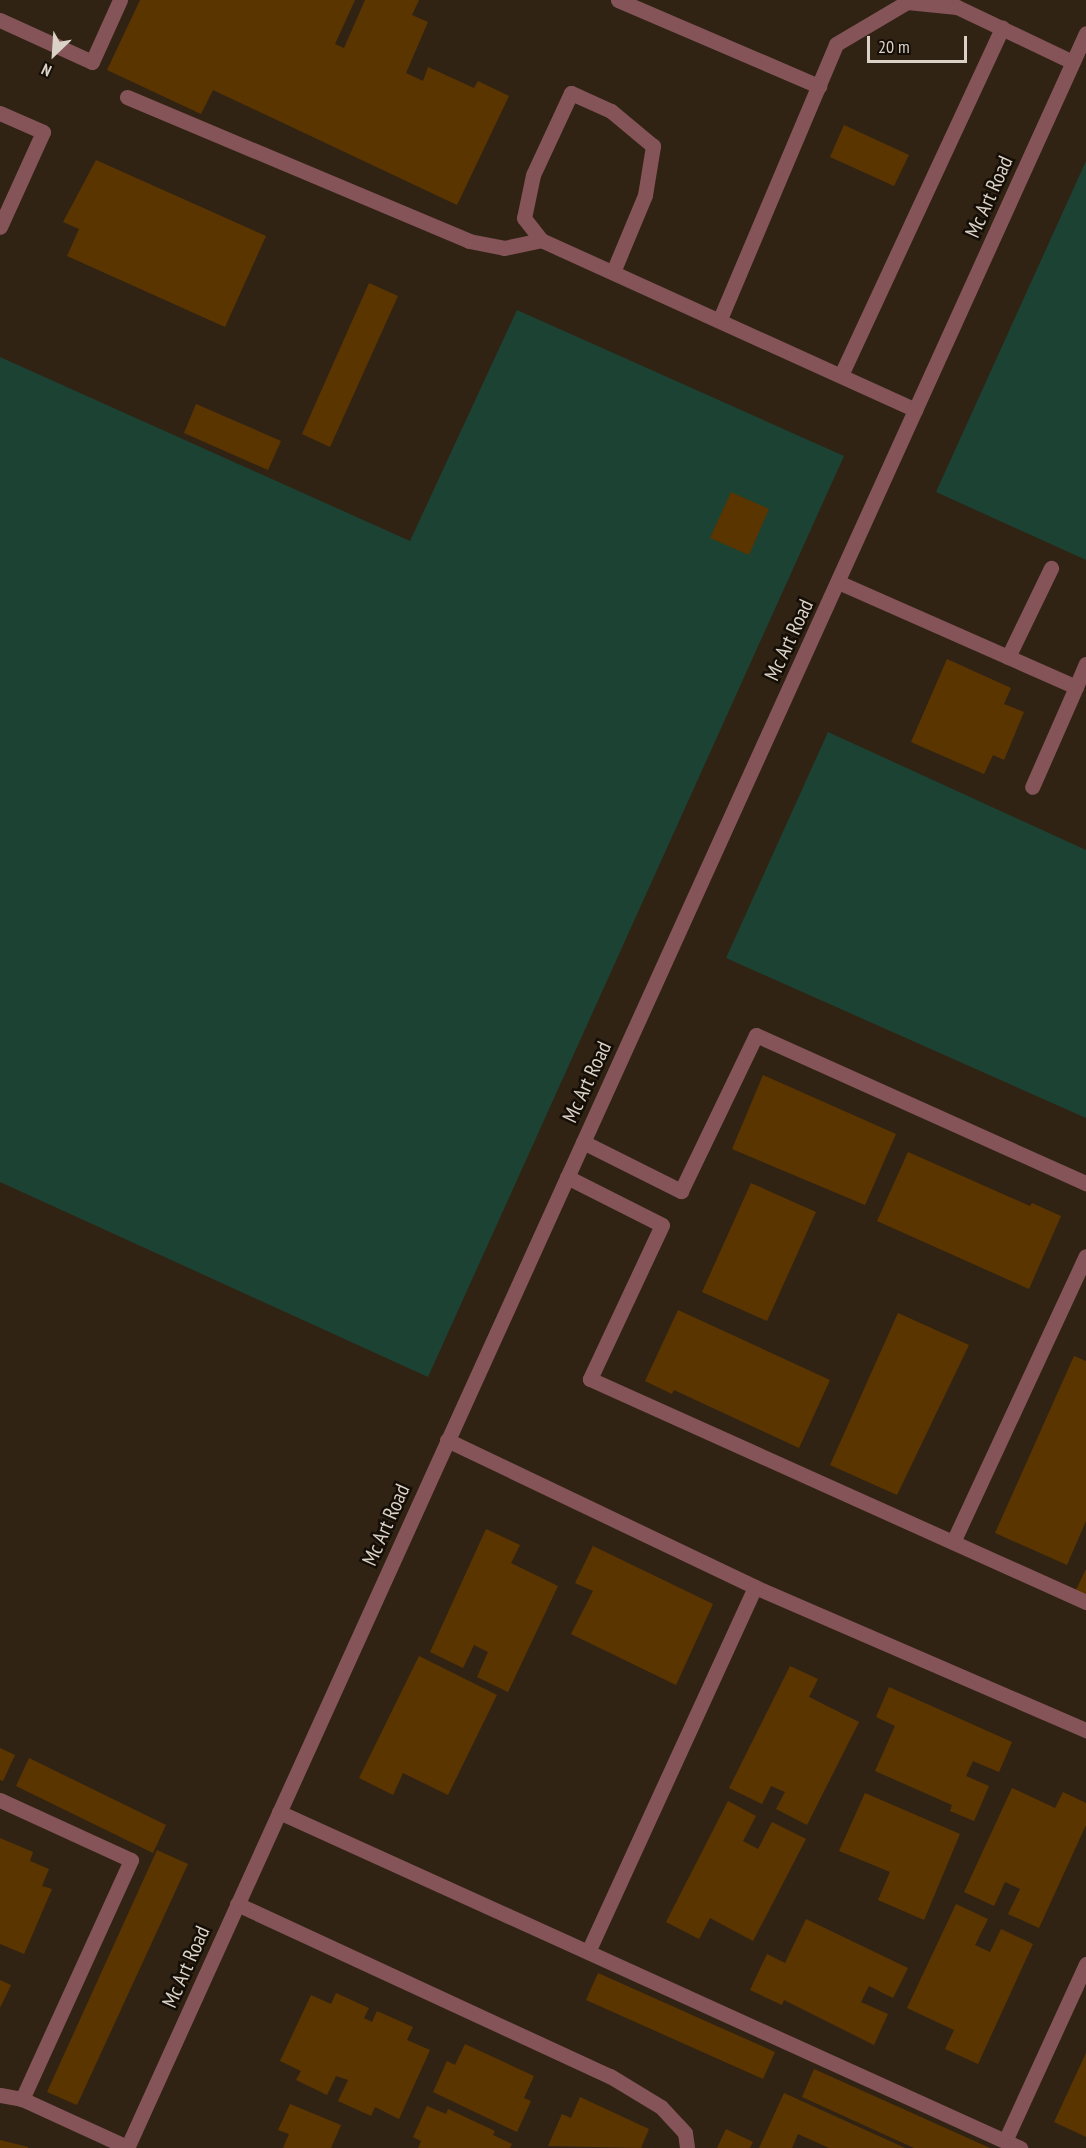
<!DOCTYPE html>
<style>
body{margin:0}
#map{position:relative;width:1086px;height:2148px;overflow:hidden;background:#312314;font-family:"PT Sans Narrow",sans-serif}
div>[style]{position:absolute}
.green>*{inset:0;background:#1b4232}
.building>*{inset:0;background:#5b3500}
.service>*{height:15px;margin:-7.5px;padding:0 7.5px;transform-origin:7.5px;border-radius:7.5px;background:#845458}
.minor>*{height:15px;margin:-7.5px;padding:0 7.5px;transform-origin:7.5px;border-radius:7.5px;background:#845458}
span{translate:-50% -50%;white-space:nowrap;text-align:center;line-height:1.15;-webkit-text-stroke:5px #140e07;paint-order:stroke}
.street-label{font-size:21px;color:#dad1c7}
.north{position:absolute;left:24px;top:24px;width:60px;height:60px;-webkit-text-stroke:4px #140e07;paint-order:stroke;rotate:205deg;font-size:16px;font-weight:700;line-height:24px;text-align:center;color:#dad1c7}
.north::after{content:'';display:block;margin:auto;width:21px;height:27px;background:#dad1c7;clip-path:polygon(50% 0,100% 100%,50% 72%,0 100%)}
.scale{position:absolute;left:867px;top:36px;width:100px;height:27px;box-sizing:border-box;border:3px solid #dad1c7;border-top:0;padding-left:8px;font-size:18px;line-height:21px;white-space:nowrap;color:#dad1c7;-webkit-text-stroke:4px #140e07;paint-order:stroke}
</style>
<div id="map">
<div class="green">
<div style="clip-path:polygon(1086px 161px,1086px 560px,936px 492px)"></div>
<div style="clip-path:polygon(517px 310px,844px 456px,428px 1377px,0 1182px,0 357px,410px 541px)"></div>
<div style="clip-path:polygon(828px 732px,1086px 850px,1086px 1118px,726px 958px)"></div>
</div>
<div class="building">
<div style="clip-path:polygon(140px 0,355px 0,335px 44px,344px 48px,365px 0,419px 0,412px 15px,428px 22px,406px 73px,423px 81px,428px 67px,474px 88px,478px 81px,509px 96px,457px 205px,213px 90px,201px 114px,107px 70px)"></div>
<div style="clip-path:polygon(844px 125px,909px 155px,894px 186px,830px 157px)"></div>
<div style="clip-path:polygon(96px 160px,266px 236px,225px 327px,67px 256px,79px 229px,63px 222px)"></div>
<div style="clip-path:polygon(369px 283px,398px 296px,330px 447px,302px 434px)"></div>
<div style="clip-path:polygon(196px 404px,281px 441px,268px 470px,184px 433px)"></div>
<div style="clip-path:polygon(731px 492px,769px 509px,749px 555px,710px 538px)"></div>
<div style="clip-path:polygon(947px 659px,1011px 688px,1004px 704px,1024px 712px,1004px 760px,993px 755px,984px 774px,911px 742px)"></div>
<div style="clip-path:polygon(763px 1075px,896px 1134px,865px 1205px,732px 1149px)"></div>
<div style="clip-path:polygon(908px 1152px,1030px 1206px,1032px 1203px,1061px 1216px,1029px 1289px,877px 1221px)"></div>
<div style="clip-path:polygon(751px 1183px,816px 1212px,767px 1321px,702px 1292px)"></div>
<div style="clip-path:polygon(678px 1310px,830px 1380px,799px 1448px,674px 1390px,672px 1394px,645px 1381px)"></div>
<div style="clip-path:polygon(898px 1313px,969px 1345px,897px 1495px,830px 1465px)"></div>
<div style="clip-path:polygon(1074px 1356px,1086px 1361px,1086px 1521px,1067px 1565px,995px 1533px)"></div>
<div style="clip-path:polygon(486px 1529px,520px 1545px,511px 1563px,558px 1586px,508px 1692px,477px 1677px,488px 1652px,474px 1645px,463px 1668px,430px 1652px)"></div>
<div style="clip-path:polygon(593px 1546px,713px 1604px,676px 1685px,571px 1634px,593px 1591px,575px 1583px)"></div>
<div style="clip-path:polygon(1086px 1569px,1086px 1595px,1076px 1590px)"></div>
<div style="clip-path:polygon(419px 1656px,497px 1695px,448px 1795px,403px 1773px,393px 1795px,359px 1778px)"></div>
<div style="clip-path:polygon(790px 1666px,818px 1679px,809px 1697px,859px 1722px,807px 1825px,776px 1809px,785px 1792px,771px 1786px,762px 1804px,729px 1788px)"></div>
<div style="clip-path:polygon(889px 1687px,1012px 1742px,999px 1772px,973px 1761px,966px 1776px,989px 1786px,974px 1821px,950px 1811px,952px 1805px,875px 1771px,895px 1726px,876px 1717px)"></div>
<div style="clip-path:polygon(0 1748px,15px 1755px,3px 1781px,0 1780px)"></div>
<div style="clip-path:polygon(29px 1758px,166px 1825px,153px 1853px,16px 1786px)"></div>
<div style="clip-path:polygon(1012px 1788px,1055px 1808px,1063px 1792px,1086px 1803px,1086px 1825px,1039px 1928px,1008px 1914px,1020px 1889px,1005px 1882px,994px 1906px,964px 1892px)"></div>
<div style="clip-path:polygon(865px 1793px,960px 1834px,924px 1920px,878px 1900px,890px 1872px,839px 1851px)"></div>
<div style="clip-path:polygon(728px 1801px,756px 1816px,743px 1841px,758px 1849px,772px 1822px,806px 1839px,753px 1941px,710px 1918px,699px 1939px,666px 1922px)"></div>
<div style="clip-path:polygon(0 1838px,33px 1852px,30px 1861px,49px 1869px,42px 1886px,52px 1889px,24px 1954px,0 1944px)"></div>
<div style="clip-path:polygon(157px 1850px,188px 1864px,77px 2105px,47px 2092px)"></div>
<div style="clip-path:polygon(956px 1904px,988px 1919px,975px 1945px,990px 1952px,1001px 1929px,1033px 1944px,978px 2064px,945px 2049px,954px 2030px,907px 2008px)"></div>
<div style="clip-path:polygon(806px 1919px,908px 1968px,893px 1998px,869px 1986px,861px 2002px,888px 2014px,874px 2045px,784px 2000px,782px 2005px,750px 1990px,767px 1954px,785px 1963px)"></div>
<div style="clip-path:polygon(598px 1973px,775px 2052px,763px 2079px,586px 2000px)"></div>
<div style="clip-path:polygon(0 1980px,11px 1985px,0 2008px)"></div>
<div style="clip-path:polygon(336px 1993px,369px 2008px,364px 2018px,372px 2022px,377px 2011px,413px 2027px,407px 2040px,430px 2050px,399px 2119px,375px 2107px,371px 2116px,338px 2101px,348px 2080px,336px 2076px,327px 2095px,296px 2080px,301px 2071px,280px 2061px,311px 1995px,331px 2004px)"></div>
<div style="clip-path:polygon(465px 2044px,534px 2076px,524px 2098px,531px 2101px,517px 2132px,433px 2092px,447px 2061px,455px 2065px)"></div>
<div style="clip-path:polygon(1086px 2053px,1086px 2137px,1054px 2122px)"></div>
<div style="clip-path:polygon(814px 2069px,990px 2148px,914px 2148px,802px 2097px)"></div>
<div style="clip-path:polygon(784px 2093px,905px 2148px,829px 2148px,798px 2134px,792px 2148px,759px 2148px)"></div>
<div style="clip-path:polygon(580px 2097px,649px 2129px,641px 2148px,548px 2146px,562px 2114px,571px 2118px)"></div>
<div style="clip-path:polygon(290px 2104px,341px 2125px,331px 2148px,283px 2148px,289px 2134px,278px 2130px)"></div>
<div style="clip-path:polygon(427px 2106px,446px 2114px,448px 2109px,495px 2131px,493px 2135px,512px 2144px,510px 2148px,418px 2148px,421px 2141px,413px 2137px)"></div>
<div style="clip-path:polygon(726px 2129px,753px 2142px,750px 2148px,717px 2148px)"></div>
<div style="clip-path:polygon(0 2140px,28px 2147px,28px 2148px,0 2148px)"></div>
</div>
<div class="service">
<div style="left:618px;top:0;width:219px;rotate:23.2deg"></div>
<div style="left:0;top:20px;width:101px;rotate:24.5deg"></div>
<div style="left:92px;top:62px;width:68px;rotate:-65.7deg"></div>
<div style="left:127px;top:97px;width:371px;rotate:22.8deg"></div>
<div style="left:469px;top:241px;width:36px;rotate:11deg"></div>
<div style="left:504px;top:248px;width:38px;rotate:-12deg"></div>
<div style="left:0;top:113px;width:47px;rotate:23.8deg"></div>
<div style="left:43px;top:132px;width:104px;rotate:114.4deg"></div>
<div style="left:613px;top:272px;width:83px;rotate:-67.4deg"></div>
<div style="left:645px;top:195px;width:50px;rotate:-80.7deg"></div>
<div style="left:653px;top:146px;width:55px;rotate:-140.2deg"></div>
<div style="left:611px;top:111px;width:44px;rotate:-155.8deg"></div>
<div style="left:571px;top:93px;width:90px;rotate:114.9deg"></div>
<div style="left:533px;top:175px;width:44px;rotate:101.8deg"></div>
<div style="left:524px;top:218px;width:28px;rotate:52deg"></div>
<div style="left:541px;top:240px;width:411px;rotate:24.4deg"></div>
<div style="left:720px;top:319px;width:298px;rotate:-67.1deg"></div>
<div style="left:836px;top:44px;width:82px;rotate:-30.6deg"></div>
<div style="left:907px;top:2px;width:50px;rotate:5.7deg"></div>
<div style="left:957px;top:7px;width:128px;rotate:25.4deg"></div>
<div style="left:841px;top:375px;width:383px;rotate:-65.1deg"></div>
<div style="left:838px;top:582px;width:260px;rotate:23.8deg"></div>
<div style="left:1076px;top:687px;width:109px;rotate:113.7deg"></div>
<div style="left:1008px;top:657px;width:99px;rotate:-64.2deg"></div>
<div style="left:1076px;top:687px;width:25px;rotate:-67deg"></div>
<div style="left:583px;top:1142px;width:110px;rotate:26.6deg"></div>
<div style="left:681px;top:1191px;width:173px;rotate:-64.3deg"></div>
<div style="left:756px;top:1035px;width:362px;rotate:24.2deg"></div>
<div style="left:567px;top:1177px;width:106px;rotate:26.8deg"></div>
<div style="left:662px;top:1225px;width:170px;rotate:115.1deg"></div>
<div style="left:590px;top:1379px;width:544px;rotate:24.21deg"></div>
<div style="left:447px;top:1440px;width:341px;rotate:25.5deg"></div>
<div style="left:755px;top:1587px;width:401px;rotate:114.6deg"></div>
<div style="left:953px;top:1542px;width:315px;rotate:-65.1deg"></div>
<div style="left:755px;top:1587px;width:361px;rotate:23.4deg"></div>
<div style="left:0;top:1800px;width:144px;rotate:24.6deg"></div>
<div style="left:131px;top:1860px;width:263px;rotate:114.5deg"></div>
<div style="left:22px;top:2099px;width:115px;rotate:24.6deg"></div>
<div style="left:279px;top:1812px;width:814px;rotate:24.39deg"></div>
<div style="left:237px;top:1904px;width:411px;rotate:24.8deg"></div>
<div style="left:610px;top:2076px;width:60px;rotate:31.3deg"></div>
<div style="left:661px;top:2107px;width:35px;rotate:47deg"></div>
<div style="left:685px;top:2133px;width:15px;rotate:82deg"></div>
<div style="left:0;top:2095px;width:22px;rotate:10deg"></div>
<div style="left:1005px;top:2141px;width:195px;rotate:-65.4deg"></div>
</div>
<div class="minor">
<div style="left:127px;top:2148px;width:2322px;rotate:-65.61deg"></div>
</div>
<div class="street-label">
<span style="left:989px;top:197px;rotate:-66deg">Mc Art Road</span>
<span style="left:789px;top:640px;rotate:-65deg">Mc Art Road</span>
<span style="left:587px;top:1082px;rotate:-65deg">Mc Art Road</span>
<span style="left:386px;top:1525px;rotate:-66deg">Mc Art Road</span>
<span style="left:186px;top:1967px;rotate:-66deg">Mc Art Road</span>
</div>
<div class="north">N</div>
<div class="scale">20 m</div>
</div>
